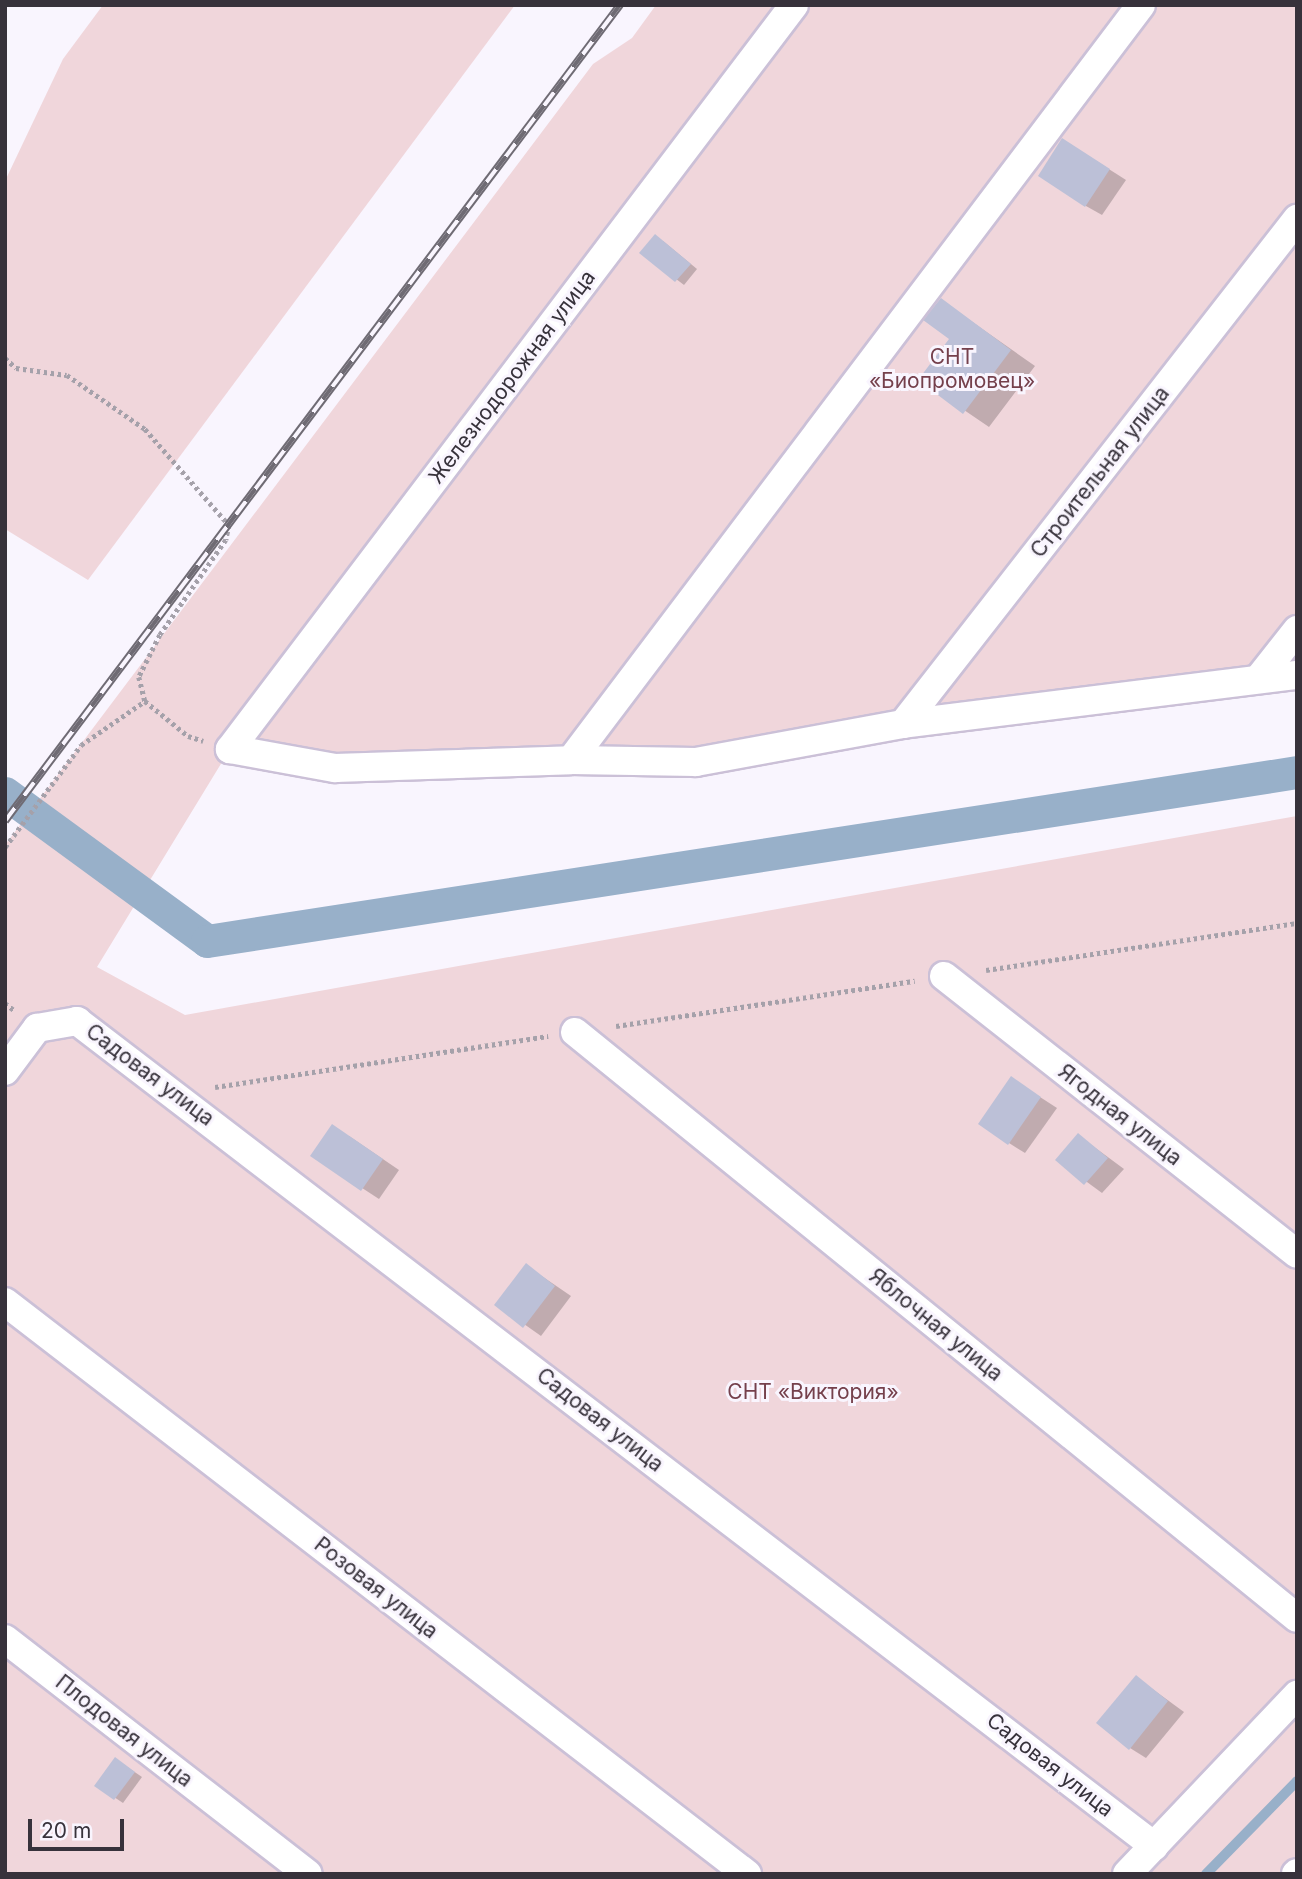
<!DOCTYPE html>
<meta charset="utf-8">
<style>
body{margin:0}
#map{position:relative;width:1302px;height:1879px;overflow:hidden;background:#f9f5fe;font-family:Inter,sans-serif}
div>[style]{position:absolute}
.green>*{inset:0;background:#f0d6db}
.shadow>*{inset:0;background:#0003}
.stream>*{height:10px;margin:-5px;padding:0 5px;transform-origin:5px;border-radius:5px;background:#98b0c9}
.canal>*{height:33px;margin:-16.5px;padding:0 16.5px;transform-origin:16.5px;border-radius:16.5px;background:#98b0c9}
.building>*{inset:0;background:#bcc0d7}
.path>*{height:4.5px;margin-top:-2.25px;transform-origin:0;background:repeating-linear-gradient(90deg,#a5a1aa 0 3.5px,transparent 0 7px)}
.roads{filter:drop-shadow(2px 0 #cbc0d7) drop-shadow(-2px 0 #cbc0d7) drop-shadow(0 2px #cbc0d7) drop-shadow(0 -2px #cbc0d7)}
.minor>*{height:28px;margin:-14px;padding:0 14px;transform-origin:14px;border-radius:14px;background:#fff}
.rail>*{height:8px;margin-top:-4px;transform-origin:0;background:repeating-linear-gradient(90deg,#f9f5fe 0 16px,#6f6b74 0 32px);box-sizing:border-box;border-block:2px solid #6f6b74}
span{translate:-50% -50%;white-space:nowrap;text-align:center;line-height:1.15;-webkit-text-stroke:6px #f9f5fe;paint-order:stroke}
.park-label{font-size:21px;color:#75404c}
.street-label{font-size:21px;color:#37323b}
.frame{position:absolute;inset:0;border:7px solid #37323b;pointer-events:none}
.scale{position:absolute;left:28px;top:1819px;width:96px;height:32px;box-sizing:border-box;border:4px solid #37323b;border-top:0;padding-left:9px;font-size:21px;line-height:24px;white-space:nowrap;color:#37323b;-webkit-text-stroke:5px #f9f5fe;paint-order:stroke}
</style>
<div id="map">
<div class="green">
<div style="clip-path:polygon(103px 5px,515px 5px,88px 580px,5px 529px,5px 181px,63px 59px)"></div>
<div style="clip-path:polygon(656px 5px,1297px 5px,1297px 675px,696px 762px,335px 768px,230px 749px,97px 967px,185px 1015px,1297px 816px,1297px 1874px,5px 1874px,5px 845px,593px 64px,632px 38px)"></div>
</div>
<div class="shadow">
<div style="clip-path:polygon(1079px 150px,1126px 180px,1102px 215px,1086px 206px)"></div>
<div style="clip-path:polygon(663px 241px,697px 269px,684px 285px,642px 253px)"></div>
<div style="clip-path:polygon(941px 300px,1035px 366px,989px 427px,920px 380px,951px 339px)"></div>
<div style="clip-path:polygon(1012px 1079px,1057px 1108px,1025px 1153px,1009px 1143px)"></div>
<div style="clip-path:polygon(1078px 1135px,1124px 1169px,1102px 1193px,1057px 1160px)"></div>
<div style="clip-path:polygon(349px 1136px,399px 1170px,379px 1199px,313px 1156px)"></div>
<div style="clip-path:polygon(527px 1266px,571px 1296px,541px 1336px,497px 1305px)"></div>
<div style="clip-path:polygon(1136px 1677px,1184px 1712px,1146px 1758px,1130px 1748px)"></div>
<div style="clip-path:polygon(123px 1764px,142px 1777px,123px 1803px,96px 1785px)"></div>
</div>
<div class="stream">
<div style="left:1206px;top:1874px;width:130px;rotate:-45.6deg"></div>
</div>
<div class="canal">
<div style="left:5px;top:793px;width:250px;rotate:36.2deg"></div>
<div style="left:207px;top:941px;width:1103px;rotate:-8.81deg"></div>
</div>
<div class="building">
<div style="clip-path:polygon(1062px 138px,1110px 169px,1085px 207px,1038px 176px)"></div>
<div style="clip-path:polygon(655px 234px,691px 264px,675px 282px,639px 253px)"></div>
<div style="clip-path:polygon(941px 298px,1011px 350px,963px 414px,918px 380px,949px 339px,923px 320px)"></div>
<div style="clip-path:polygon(1011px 1076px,1041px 1097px,1008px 1145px,978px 1124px)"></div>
<div style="clip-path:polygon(332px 1124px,383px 1159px,361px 1191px,310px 1156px)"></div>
<div style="clip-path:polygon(1078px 1133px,1108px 1158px,1084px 1185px,1055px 1160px)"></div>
<div style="clip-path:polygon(526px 1263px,555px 1286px,523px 1328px,494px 1305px)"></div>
<div style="clip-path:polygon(1136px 1675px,1168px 1701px,1129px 1750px,1096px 1723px)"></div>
<div style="clip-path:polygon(115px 1757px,135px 1772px,114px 1800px,94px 1786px)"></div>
</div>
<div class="path">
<div style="left:5px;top:358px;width:15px;rotate:42deg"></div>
<div style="left:16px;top:368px;width:51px;rotate:7.8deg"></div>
<div style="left:67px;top:375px;width:95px;rotate:34.7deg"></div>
<div style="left:145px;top:429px;width:128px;rotate:48.8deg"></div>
<div style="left:229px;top:525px;width:15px;rotate:101deg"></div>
<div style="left:226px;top:540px;width:116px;rotate:124.8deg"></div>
<div style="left:160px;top:635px;width:47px;rotate:116.6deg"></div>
<div style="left:139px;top:677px;width:25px;rotate:76deg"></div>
<div style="left:145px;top:701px;width:55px;rotate:39.1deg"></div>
<div style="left:188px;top:736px;width:16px;rotate:18deg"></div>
<div style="left:5px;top:847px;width:127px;rotate:-53.3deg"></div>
<div style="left:81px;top:745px;width:78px;rotate:-34.5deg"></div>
<div style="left:986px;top:970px;width:315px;rotate:-8.6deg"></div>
<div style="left:5px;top:1003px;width:11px;rotate:38deg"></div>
<div style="left:616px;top:1026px;width:302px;rotate:-8.6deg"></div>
<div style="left:215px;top:1087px;width:337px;rotate:-8.7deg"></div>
</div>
<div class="roads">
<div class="minor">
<div style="left:794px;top:5px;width:934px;rotate:127.16deg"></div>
<div style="left:230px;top:749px;width:107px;rotate:10.3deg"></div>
<div style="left:335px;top:768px;width:236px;rotate:-1.9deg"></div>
<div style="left:571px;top:760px;width:125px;rotate:0.9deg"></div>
<div style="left:696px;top:762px;width:210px;rotate:-10.4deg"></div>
<div style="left:903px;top:724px;width:397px;rotate:-7.1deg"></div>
<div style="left:1260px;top:677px;width:60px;rotate:-51.8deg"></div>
<div style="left:903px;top:724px;width:641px;rotate:-52.04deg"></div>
<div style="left:571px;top:760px;width:946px;rotate:-52.95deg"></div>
<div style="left:944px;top:976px;width:449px;rotate:38.2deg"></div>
<div style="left:575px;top:1032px;width:930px;rotate:39.06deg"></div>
<div style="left:5px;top:1071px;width:54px;rotate:-53.3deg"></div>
<div style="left:37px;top:1028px;width:41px;rotate:-9.9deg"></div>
<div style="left:77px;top:1021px;width:1357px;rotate:37.45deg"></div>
<div style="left:5px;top:1302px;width:937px;rotate:37.63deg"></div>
<div style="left:5px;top:1639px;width:383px;rotate:37.8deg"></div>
<div style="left:1127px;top:1874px;width:247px;rotate:-46.5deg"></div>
<div style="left:1296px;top:1874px;width:1px;rotate:-45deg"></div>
</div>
</div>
<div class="rail">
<div style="left:5px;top:821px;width:1022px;rotate:-53deg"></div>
</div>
<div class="park-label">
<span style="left:952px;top:369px">СНТ<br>«Биопромовец»</span>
<span style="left:813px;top:1392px">СНТ «Виктория»</span>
</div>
<div class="street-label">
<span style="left:512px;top:377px;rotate:-53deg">Железнодорожная улица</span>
<span style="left:1100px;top:472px;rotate:-52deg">Строительная улица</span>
<span style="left:150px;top:1075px;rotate:37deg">Садовая улица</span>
<span style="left:1120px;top:1115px;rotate:38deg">Ягодная улица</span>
<span style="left:936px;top:1325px;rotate:39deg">Яблочная улица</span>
<span style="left:600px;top:1420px;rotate:38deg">Садовая улица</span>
<span style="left:376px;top:1588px;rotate:38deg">Розовая улица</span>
<span style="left:124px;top:1731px;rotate:38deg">Плодовая улица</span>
<span style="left:1050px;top:1765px;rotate:38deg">Садовая улица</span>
</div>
<div class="frame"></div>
<div class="scale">20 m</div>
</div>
